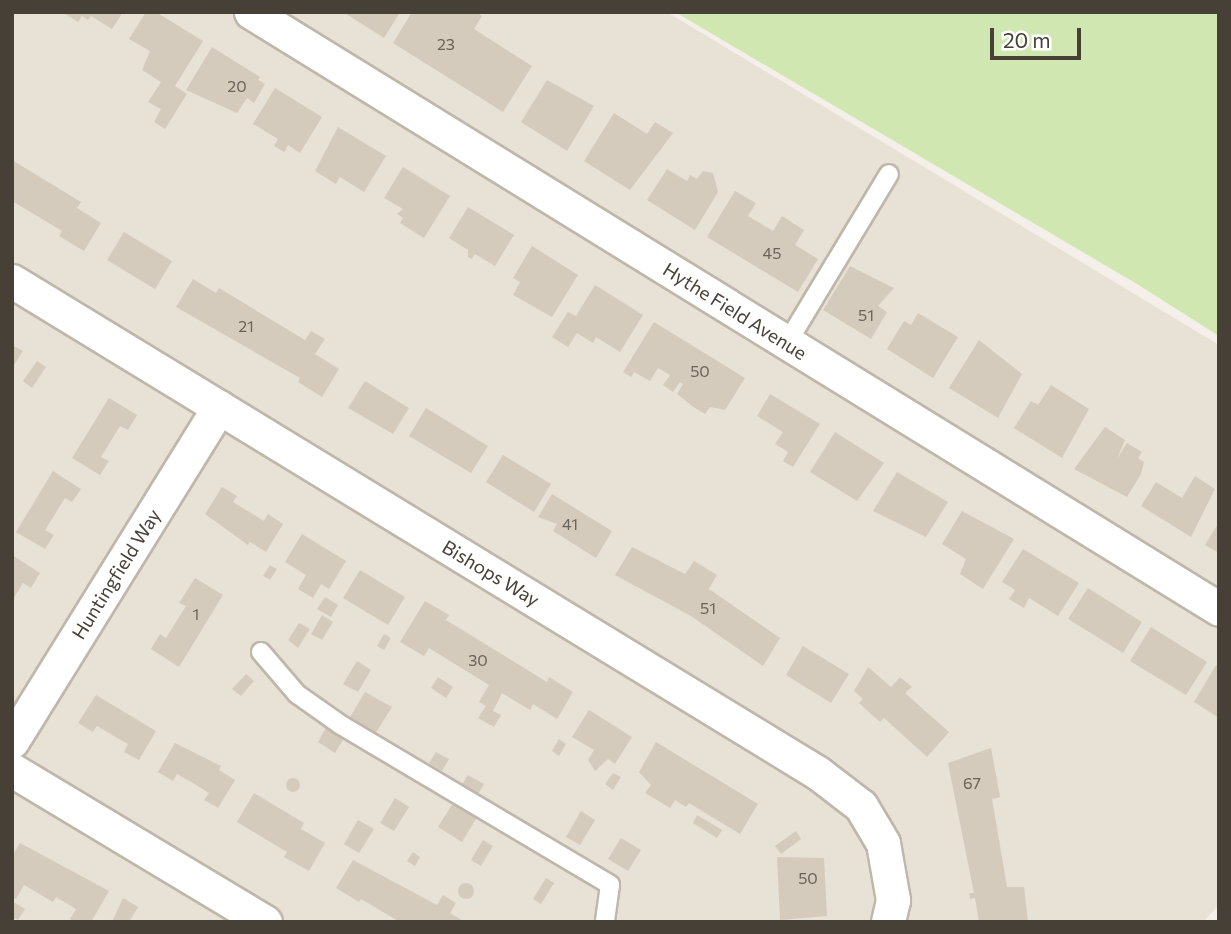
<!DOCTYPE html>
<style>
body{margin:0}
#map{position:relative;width:1231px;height:934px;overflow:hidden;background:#f4efe8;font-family:Commissioner,sans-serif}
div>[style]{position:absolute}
.residential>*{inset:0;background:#e7e1d6}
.green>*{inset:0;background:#d1e7b1}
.building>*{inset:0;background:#d5cbbd}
.round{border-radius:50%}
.roads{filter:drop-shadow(2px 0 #bfb7aa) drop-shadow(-2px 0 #bfb7aa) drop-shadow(0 2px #bfb7aa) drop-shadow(0 -2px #bfb7aa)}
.lane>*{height:18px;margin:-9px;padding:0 9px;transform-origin:9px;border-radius:9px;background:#fff}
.street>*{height:33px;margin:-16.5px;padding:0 16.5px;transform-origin:16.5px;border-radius:16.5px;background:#fff}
span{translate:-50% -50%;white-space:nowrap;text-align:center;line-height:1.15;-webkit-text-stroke:5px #fff;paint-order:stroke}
.number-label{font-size:16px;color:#6a6358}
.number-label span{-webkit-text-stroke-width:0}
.street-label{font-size:19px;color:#474036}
.frame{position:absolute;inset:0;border:14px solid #474036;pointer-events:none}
.scale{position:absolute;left:990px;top:28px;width:91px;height:32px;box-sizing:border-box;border:4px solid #474036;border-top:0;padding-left:9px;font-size:21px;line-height:24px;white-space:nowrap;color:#474036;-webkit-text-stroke:5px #fff;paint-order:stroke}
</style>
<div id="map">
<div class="residential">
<div style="clip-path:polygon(12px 12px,667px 12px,1219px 345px,1219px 905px,1203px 922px,12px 922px)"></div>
</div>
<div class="green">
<div style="clip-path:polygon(675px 12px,1219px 12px,1219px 336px,1137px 284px)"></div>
</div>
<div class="building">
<div style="clip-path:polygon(62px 12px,123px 12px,112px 29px,91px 16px,88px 20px,82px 16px,78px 22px)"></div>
<div style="clip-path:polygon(146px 12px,156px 12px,203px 41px,175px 86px,187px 94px,165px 129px,154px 122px,161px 109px,148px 102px,161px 82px,142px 70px,150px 51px,129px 39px)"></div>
<div style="clip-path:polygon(343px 12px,400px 12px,384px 38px)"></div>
<div style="clip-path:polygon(412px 12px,476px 12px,482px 16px,474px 29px,532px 66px,503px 112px,393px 43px)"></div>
<div style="clip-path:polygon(212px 47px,260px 77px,258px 80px,265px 84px,254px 103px,247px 98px,237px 113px,186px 90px)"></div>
<div style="clip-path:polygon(547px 80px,594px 106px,567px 151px,521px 122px)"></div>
<div style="clip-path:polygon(275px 88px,322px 117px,300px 153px,288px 145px,284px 152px,274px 146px,278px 139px,253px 124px)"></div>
<div style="clip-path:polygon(614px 113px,647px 134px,655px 122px,673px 133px,630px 190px,584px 161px)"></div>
<div style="clip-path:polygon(338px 127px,386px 156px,364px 192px,340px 177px,336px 184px,315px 171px)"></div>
<div style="clip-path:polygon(12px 160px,81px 202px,77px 208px,101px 223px,84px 251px,59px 236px,62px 231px,12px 201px)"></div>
<div style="clip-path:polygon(403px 167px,450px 196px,424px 238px,400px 223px,403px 218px,397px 214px,403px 209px,384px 198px)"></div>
<div style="clip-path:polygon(667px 169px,687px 181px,690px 175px,697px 179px,703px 171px,713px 173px,718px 192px,695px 230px,647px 200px)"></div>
<div style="clip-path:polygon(735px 191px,756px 203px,748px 216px,773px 231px,782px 216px,804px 230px,795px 245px,818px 259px,798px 292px,707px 237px)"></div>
<div style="clip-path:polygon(468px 207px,514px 235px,495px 266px,475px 254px,472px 259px,468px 257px,468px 250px,449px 238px)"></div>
<div style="clip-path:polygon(124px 232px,172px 261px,155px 289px,107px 260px)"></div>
<div style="clip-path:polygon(532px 246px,578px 275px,552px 317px,513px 295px,520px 282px,513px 278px)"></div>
<div style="clip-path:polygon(850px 266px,894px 288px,878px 306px,887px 312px,871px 339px,823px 310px)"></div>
<div style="clip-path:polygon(193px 279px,216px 293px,219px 288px,305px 340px,311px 331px,325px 339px,315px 354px,339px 369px,322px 397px,298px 382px,300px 378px,176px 307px)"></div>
<div style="clip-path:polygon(595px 285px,643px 315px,620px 352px,596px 337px,593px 343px,577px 333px,568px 347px,552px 337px,568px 312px,576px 316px)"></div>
<div style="clip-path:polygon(918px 313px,958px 337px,933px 378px,887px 349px,904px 321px,911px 325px)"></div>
<div style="clip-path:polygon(654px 322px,745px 378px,725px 410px,710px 407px,705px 414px,695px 408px,677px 394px,683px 384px,680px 382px,673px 392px,663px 385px,670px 375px,658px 368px,650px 381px,634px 372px,631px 377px,623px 372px)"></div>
<div style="clip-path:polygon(979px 340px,1022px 374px,998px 418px,949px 388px)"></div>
<div style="clip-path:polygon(12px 345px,23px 351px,12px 368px)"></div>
<div style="clip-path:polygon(37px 361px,46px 367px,32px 388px,23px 381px)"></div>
<div style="clip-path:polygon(365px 381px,409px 408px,393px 434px,348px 408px)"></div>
<div style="clip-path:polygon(1051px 385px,1089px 409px,1062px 458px,1014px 428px,1031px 401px,1038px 405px)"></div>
<div style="clip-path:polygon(770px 394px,820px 424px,793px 467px,783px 461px,788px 452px,775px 444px,783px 432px,757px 416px)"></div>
<div style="clip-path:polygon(109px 398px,137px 415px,128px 430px,120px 426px,101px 457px,109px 461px,100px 475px,72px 458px)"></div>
<div style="clip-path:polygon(426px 408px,488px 446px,471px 473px,409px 436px)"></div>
<div style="clip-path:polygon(1105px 427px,1125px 440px,1117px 459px,1127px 443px,1142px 452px,1138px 458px,1144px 462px,1141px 474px,1127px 497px,1074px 469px)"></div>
<div style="clip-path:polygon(835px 432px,884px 463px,857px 501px,810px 472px)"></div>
<div style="clip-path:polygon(503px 455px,551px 484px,534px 512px,486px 482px)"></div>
<div style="clip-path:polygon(53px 471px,81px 489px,72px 502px,65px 498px,45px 530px,54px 535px,45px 549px,16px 532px)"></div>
<div style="clip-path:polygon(897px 472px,948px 502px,926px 537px,873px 511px)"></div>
<div style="clip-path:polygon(1195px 476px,1215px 489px,1191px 537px,1141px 506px,1156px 482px,1182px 498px)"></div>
<div style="clip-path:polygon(222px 487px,237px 496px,233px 502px,264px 521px,268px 514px,283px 524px,266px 552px,250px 542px,248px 545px,205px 514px)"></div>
<div style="clip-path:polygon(552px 494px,612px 531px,596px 558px,553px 531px,557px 524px,538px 517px)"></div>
<div style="clip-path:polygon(962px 511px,1014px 539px,983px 589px,960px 574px,966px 559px,942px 544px)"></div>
<div style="clip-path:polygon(1219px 522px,1219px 553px,1205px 545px)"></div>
<div style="clip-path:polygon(302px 534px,346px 561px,329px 589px,321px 584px,313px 598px,298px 589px,306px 575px,285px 562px)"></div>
<div style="clip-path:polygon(632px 547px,685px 574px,694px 561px,717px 575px,709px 589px,780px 638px,763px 666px,691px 616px,615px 575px)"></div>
<div style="clip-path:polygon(1023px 549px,1079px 583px,1058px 616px,1029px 598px,1024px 608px,1009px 599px,1015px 590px,1002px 582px)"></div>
<div style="clip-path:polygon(12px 555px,40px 573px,31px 588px,23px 583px,12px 601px)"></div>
<div style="clip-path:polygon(270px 565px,277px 569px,270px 580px,263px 576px)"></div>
<div style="clip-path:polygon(360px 570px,405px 597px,388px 625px,343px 598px)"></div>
<div style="clip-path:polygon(195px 578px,223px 595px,179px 667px,151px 649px,160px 634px,166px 638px,186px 606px,179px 603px)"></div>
<div style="clip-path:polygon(1088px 588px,1142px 622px,1123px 653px,1068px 619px)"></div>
<div style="clip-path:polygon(325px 597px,338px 605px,331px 617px,317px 609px)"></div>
<div style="clip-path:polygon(425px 601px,449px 615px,446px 620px,547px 682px,549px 677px,573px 692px,557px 719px,533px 704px,530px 710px,502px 693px,493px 711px,501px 715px,494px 727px,478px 718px,486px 706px,479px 702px,489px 685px,429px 648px,424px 656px,400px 642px)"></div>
<div style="clip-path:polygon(322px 615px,333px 622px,322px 640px,311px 634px)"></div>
<div style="clip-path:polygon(299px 623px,310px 629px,298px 648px,288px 640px)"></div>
<div style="clip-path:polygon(1151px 627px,1207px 662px,1186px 695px,1130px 661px)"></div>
<div style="clip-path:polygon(384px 634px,391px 638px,384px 650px,377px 646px)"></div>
<div style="clip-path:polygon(803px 646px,849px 674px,831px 703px,786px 675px)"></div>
<div style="clip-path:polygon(357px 661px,371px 670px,358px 692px,343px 684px)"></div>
<div style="clip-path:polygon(1216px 665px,1219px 667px,1219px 718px,1194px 702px)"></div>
<div style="clip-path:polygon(868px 667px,891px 687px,900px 677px,912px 687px,905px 693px,949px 732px,927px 757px,884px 718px,880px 722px,859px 703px,863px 699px,854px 691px)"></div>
<div style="clip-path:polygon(246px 674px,254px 681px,241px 696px,232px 689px)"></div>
<div style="clip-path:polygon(438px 677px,453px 687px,446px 698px,431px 688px)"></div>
<div style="clip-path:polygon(365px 692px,392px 707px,375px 734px,349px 719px)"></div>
<div style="clip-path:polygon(96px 695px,156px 731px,139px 760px,124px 752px,128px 744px,112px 735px,97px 726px,93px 732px,78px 723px)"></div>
<div style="clip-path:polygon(589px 710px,632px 737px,615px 764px,608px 759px,595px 771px,588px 760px,594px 750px,572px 737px)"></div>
<div style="clip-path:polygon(328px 724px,346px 735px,335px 753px,318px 742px)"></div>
<div style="clip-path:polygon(559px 739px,566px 744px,559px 756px,552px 751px)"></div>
<div style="clip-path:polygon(656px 742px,758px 804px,740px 834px,689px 803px,686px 807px,675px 800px,670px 808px,645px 793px,651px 785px,639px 772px)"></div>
<div style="clip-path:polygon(175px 743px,221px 766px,219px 770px,235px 780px,218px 808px,204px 800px,209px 793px,193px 783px,177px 774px,173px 781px,158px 772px)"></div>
<div style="clip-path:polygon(991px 748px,1000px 797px,992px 799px,1007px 887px,1024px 887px,1028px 922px,979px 922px,975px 898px,970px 899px,969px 893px,974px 893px,948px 763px)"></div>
<div style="clip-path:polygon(436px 752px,449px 759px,442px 771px,429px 763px)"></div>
<div style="clip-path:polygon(613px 773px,621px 777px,613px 790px,605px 784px)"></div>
<div style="clip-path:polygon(468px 775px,484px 784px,476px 798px,460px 788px)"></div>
<div class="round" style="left:286px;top:778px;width:14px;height:14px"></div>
<div style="clip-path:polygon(254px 793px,304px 823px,301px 829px,325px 843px,309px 871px,284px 857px,287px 852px,237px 822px)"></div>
<div style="clip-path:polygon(395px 798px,409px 807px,394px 831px,380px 823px)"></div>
<div style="clip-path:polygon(455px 800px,479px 814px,462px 842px,438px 827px)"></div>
<div style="clip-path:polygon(581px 811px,595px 820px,580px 845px,566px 837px)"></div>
<div style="clip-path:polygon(697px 815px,722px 830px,717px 838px,693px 823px)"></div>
<div style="clip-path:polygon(358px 820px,374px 829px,359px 853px,344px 844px)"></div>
<div style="clip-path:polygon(796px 831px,801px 839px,781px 854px,775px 846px)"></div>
<div style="clip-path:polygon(621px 838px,641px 850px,628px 871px,608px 859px)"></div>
<div style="clip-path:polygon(483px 840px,493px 846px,481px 866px,471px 860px)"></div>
<div style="clip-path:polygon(20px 843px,109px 891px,91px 922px,75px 922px,70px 919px,76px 909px,56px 897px,53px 902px,24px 885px,16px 899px,12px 897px,12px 856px)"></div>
<div style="clip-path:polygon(413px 852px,420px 857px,415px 866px,407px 861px)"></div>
<div style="clip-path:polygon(777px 857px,824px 858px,827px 916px,780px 920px)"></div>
<div style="clip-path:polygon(353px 860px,437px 905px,443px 895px,456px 903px,450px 913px,465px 922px,400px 922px,361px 899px,359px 902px,336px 888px)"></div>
<div style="clip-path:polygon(546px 878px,554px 883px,541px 904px,533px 899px)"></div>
<div class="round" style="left:458px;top:883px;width:16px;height:16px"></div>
<div style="clip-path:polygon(123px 898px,138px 907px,129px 922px,112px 922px)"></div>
<div style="clip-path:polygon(12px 901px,25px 909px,18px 920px,12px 917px)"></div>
</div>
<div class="roads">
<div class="lane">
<div style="left:787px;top:343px;width:197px;rotate:-58.9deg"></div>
<div style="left:261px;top:652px;width:55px;rotate:49.4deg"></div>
<div style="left:297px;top:694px;width:54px;rotate:35.2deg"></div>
<div style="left:341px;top:725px;width:313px;rotate:30.7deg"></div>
<div style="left:610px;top:885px;width:37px;rotate:98deg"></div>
</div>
<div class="street">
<div style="left:251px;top:12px;width:1137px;rotate:31.66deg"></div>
<div style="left:12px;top:281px;width:944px;rotate:31.4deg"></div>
<div style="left:818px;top:773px;width:54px;rotate:37.5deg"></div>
<div style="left:861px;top:806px;width:43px;rotate:59.3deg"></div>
<div style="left:883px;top:843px;width:58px;rotate:80deg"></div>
<div style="left:893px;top:900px;width:23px;rotate:103deg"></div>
<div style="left:12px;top:741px;width:393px;rotate:-58.2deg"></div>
<div style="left:12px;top:770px;width:295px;rotate:31deg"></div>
</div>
</div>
<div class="number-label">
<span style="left:446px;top:44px">23</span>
<span style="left:237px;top:86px">20</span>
<span style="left:772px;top:253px">45</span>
<span style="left:866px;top:315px">51</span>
<span style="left:246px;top:326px">21</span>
<span style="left:700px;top:371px">50</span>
<span style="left:570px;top:524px">41</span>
<span style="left:708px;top:608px">51</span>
<span style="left:196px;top:614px">1</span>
<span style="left:478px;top:660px">30</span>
<span style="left:972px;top:783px">67</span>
<span style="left:808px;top:878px">50</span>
</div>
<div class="street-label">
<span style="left:735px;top:311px;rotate:32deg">Hythe Field Avenue</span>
<span style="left:491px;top:573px;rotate:31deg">Bishops Way</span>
<span style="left:116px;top:574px;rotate:-58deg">Huntingfield Way</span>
</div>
<div class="frame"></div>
<div class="scale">20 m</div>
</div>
